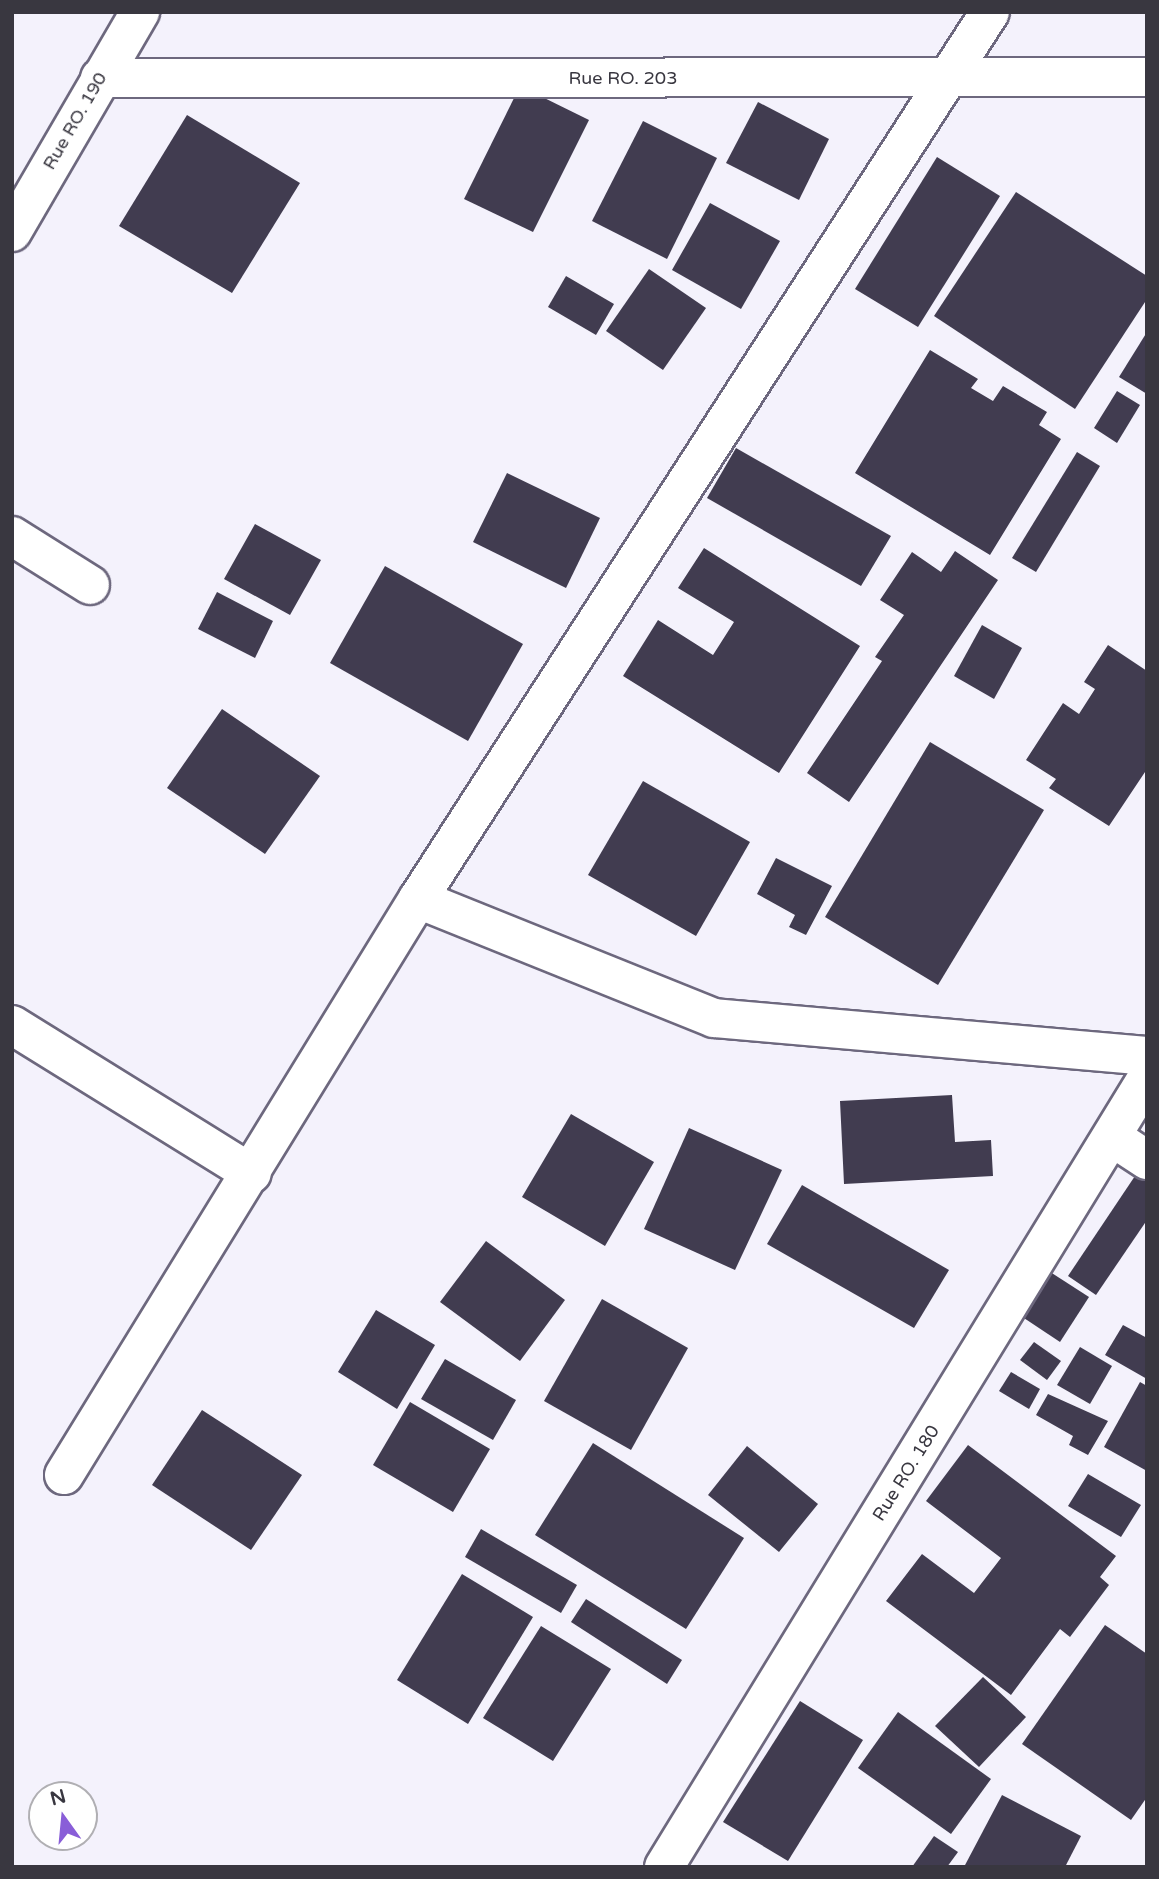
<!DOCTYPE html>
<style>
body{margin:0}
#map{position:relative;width:1159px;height:1879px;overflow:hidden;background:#f4f2fc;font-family:"Varela Round",sans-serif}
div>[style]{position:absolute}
.building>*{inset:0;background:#413c50}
.roads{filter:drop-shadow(2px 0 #6d687e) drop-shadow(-2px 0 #6d687e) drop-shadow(0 2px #6d687e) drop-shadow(0 -2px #6d687e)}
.street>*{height:38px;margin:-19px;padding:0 19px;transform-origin:19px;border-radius:19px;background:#fff}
span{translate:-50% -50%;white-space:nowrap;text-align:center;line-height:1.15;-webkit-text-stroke:7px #fff;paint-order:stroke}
.street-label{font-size:18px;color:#393740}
.frame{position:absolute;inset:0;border:14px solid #393740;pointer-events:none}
.north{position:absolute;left:28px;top:1781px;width:70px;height:70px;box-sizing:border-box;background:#fff;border:2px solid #b0afb3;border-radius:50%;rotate:345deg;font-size:19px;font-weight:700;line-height:28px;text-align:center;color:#393740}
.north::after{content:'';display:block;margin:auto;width:24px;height:32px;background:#895ed8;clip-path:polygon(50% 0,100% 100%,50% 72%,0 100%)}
</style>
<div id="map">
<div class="building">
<div style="clip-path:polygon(520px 86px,589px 120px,533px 232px,464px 199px)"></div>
<div style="clip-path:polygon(758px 102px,829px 139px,799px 200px,726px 163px)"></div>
<div style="clip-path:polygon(187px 115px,300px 183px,232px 293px,119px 226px)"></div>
<div style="clip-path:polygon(643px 121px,717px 158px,667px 259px,592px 221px)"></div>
<div style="clip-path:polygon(937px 157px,1000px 196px,918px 327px,855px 289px)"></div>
<div style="clip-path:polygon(1016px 192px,1147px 276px,1147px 299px,1075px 409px,934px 316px)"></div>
<div style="clip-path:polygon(710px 203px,780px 241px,741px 309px,672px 270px)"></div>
<div style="clip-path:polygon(649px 269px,706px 308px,663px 370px,606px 331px)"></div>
<div style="clip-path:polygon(566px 276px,614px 304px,596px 335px,548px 307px)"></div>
<div style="clip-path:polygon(1147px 332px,1147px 394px,1119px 377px)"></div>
<div style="clip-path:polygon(930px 350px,978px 379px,971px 388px,993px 401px,1003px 386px,1047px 412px,1039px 425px,1061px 439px,990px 555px,855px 473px)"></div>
<div style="clip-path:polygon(1117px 391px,1140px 405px,1117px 443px,1094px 428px)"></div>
<div style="clip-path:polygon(736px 448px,891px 536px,861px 586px,707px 498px)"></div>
<div style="clip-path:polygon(1077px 452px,1100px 466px,1036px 572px,1012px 558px)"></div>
<div style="clip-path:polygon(507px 473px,600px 518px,566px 588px,473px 542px)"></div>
<div style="clip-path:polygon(255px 524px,321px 560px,290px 615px,224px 579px)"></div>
<div style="clip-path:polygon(704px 548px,860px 646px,779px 773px,623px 676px,658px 620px,713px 655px,734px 622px,678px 588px)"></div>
<div style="clip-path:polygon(955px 551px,998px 580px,849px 802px,807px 773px,882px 661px,875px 657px,904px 615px,880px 600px,912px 552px,941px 572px)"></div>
<div style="clip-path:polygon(385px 566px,523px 644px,468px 741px,330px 663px)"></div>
<div style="clip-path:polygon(217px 592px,273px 621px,255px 658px,198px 629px)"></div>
<div style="clip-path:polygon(982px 625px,1022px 648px,994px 699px,954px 676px)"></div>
<div style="clip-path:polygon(1108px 645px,1147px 671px,1147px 769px,1109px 826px,1049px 788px,1056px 779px,1026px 760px,1063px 703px,1079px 714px,1095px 689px,1084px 682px)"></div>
<div style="clip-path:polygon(222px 709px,320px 776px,265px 854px,167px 788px)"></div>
<div style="clip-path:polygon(930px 742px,1044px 810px,938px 985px,825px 917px)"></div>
<div style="clip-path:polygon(643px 781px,750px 842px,696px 936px,588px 875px)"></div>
<div style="clip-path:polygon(776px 858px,832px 886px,806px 935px,789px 927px,795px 915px,757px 894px)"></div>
<div style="clip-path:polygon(952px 1095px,955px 1142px,991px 1140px,993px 1176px,844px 1184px,840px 1101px)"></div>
<div style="clip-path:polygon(571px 1114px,654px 1162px,605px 1246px,522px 1197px)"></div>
<div style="clip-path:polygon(689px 1128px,782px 1170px,735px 1270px,644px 1229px)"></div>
<div style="clip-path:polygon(1139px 1170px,1147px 1175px,1147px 1220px,1096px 1295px,1068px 1276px)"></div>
<div style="clip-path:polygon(802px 1185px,949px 1270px,914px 1328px,767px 1244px)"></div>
<div style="clip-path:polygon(486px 1241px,565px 1300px,520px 1361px,440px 1302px)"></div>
<div style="clip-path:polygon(1044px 1268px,1089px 1297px,1060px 1342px,1015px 1312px)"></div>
<div style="clip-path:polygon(602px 1299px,688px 1348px,631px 1450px,544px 1401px)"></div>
<div style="clip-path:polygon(376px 1310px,435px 1345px,397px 1409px,338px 1372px)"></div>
<div style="clip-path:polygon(1123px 1325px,1147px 1338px,1147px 1379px,1105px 1355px)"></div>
<div style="clip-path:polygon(1034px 1342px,1061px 1361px,1047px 1380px,1020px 1360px)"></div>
<div style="clip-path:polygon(1080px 1347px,1112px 1366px,1090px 1404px,1057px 1385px)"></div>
<div style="clip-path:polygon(445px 1359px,516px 1400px,493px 1440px,421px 1399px)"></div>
<div style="clip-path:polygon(1011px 1372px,1040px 1389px,1029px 1409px,999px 1391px)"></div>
<div style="clip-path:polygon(1140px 1382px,1147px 1386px,1147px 1471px,1104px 1447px)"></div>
<div style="clip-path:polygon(1048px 1394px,1108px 1421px,1088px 1455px,1069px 1445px,1073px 1436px,1036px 1415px)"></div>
<div style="clip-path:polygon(410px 1402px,490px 1449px,453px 1512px,373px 1465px)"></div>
<div style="clip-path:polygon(202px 1410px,302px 1475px,251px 1550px,152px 1485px)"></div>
<div style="clip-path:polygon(593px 1443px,744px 1538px,686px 1629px,535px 1535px)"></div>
<div style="clip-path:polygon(968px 1445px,1116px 1556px,1100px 1577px,1109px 1585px,1070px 1637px,1060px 1629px,1011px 1695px,886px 1601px,922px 1554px,974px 1593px,1001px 1558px,926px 1501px)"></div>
<div style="clip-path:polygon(747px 1446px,818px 1504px,779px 1552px,708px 1495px)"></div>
<div style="clip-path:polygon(1088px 1474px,1141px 1505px,1121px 1537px,1068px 1506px)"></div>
<div style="clip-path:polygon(481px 1529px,577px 1585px,561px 1613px,465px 1557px)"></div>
<div style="clip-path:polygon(462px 1574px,533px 1617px,468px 1724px,397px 1680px)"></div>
<div style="clip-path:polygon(586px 1599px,682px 1660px,667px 1684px,571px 1622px)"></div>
<div style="clip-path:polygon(1105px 1625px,1147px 1654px,1147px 1797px,1131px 1820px,1022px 1744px)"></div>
<div style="clip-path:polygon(541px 1626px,611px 1669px,553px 1761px,483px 1718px)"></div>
<div style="clip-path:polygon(983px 1677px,1026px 1717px,979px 1767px,935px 1726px)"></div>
<div style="clip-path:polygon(800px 1701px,863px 1740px,788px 1861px,723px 1822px)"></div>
<div style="clip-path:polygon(898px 1712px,991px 1779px,951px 1834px,858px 1768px)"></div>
<div style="clip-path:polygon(1002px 1795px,1081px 1836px,1065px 1867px,964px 1867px)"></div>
<div style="clip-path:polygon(934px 1836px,958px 1852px,947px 1867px,912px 1867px)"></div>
</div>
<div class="roads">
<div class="street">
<div style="left:100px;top:78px;width:1047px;rotate:-0.05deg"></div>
<div style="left:12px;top:232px;width:255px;rotate:-59.8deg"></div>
<div style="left:12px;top:536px;width:92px;rotate:32.1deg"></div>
<div style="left:418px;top:899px;width:319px;rotate:21.9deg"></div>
<div style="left:714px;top:1018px;width:435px;rotate:5deg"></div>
<div style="left:12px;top:1025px;width:282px;rotate:31.8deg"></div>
<div style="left:1112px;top:1137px;width:42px;rotate:33.3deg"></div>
<div style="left:64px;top:1475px;width:676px;rotate:-58.43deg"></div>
<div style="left:418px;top:899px;width:1055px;rotate:-57.18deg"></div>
<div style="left:664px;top:1867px;width:925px;rotate:-58.53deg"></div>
</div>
</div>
<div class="street-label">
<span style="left:623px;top:78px">Rue RO. 203</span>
<span style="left:75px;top:121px;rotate:-60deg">Rue RO. 190</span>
<span style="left:906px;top:1473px;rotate:-58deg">Rue RO. 180</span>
</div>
<div class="frame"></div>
<div class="north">N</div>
</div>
